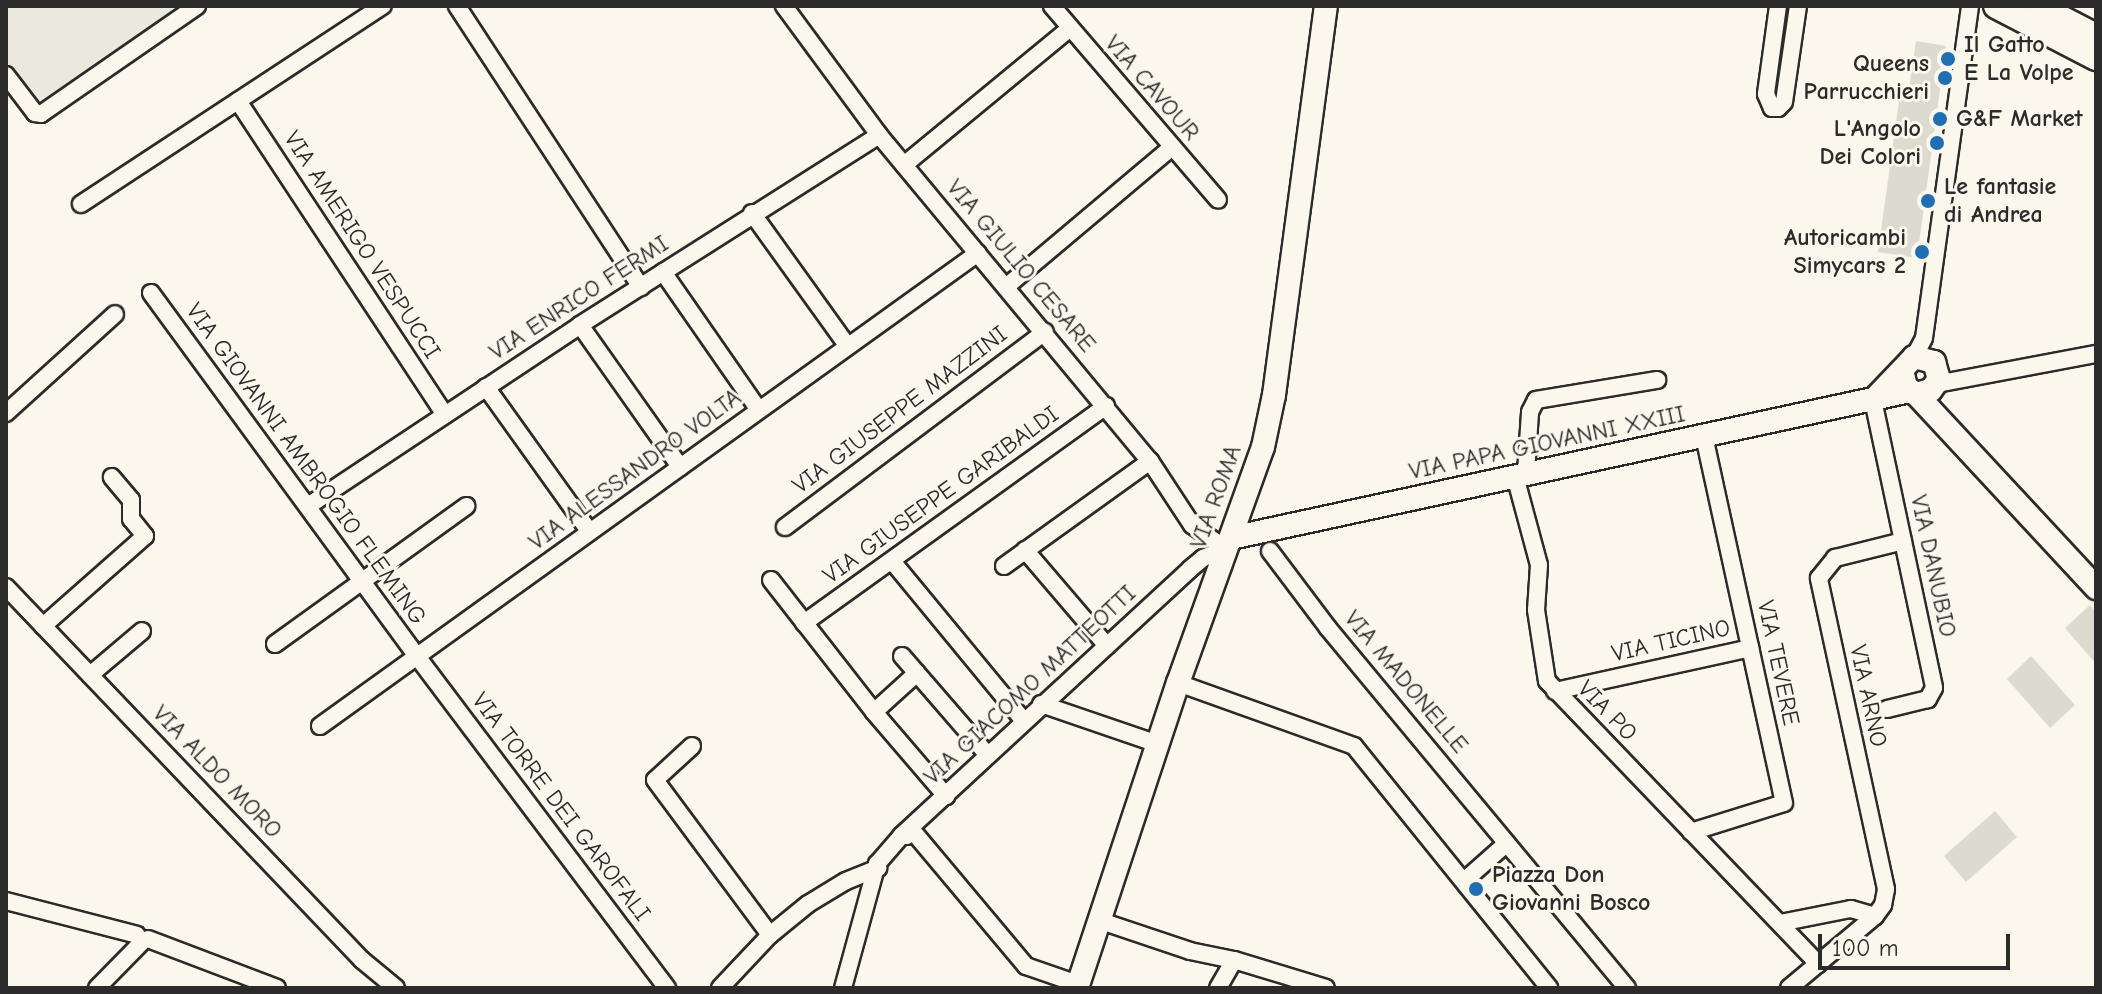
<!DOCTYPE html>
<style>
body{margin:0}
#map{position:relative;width:2102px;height:994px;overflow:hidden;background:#fbf7ec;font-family:"Comic Neue",sans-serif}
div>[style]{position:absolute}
.built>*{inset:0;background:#ebe8de}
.green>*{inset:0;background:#dddad0}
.roads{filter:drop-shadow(2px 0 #2b2b2b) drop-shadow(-2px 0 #2b2b2b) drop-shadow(0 2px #2b2b2b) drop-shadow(0 -2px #2b2b2b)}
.minor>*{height:16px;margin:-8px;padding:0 8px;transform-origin:8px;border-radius:8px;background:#fbf7ec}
.major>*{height:22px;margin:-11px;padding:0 11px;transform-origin:11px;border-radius:11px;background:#fbf7ec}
.highway>*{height:24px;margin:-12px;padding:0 12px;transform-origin:12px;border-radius:12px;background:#fbf7ec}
.dots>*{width:22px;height:22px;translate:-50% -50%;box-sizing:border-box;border:4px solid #fbf7ec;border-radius:50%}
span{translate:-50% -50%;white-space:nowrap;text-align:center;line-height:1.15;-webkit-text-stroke:6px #fbf7ec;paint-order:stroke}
.poi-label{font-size:24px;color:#2b2b2b;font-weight:700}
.left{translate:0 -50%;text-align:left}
.right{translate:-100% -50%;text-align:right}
.street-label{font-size:24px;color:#2b2b2b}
.frame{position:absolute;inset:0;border:8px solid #2b2b2b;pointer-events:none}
.scale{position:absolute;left:1818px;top:934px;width:192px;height:36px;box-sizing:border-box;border:4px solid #2b2b2b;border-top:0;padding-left:10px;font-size:24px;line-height:28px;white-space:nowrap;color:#2b2b2b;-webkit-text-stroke:6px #fbf7ec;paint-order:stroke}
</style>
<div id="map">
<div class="built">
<div style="clip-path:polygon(6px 6px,190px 6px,40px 109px,6px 67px)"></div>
</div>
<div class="green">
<div style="clip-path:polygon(1916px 41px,1946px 46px,1917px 258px,1878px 252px,1900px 94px,1908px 95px)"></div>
<div style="clip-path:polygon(2090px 605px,2096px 612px,2096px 664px,2065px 628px)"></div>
<div style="clip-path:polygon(2031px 656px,2075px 705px,2050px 728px,2007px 679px)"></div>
<div style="clip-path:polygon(1995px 811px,2017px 837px,1966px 882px,1944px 856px)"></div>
</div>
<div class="roads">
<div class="minor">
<div style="left:457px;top:6px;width:336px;rotate:56.8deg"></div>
<div style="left:784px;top:6px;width:160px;rotate:53.6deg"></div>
<div style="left:879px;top:135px;width:424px;rotate:50.3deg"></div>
<div style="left:1150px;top:461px;width:77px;rotate:56.7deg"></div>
<div style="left:1192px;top:525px;width:42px;rotate:35.2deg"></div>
<div style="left:1052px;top:6px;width:255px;rotate:49.4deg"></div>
<div style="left:1778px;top:6px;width:89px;rotate:97.8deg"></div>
<div style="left:1766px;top:94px;width:15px;rotate:67deg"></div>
<div style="left:1772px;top:108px;width:6px"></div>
<div style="left:1778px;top:108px;width:8px;rotate:-45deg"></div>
<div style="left:1784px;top:102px;width:97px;rotate:-81.7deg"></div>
<div style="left:6px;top:75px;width:48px;rotate:52.7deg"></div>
<div style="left:35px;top:113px;width:6px;rotate:9deg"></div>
<div style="left:41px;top:114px;width:190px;rotate:-34.7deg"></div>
<div style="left:238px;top:101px;width:376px;rotate:56.6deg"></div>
<div style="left:904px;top:165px;width:214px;rotate:-39.5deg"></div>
<div style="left:81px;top:204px;width:361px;rotate:-33.3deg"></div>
<div style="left:752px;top:213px;width:163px;rotate:54.3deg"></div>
<div style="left:663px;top:272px;width:168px;rotate:55.2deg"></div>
<div style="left:1007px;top:286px;width:216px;rotate:-40.1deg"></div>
<div style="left:151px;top:293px;width:449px;rotate:53.8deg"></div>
<div style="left:416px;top:655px;width:417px;rotate:53deg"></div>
<div style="left:580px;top:325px;width:174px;rotate:54.8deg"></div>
<div style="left:1914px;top:357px;width:21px;rotate:-62deg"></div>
<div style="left:1924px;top:338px;width:335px;rotate:-82.1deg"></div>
<div style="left:1937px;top:384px;width:162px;rotate:-10.7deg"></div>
<div style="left:486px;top:387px;width:178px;rotate:54.4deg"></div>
<div style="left:1873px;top:400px;width:294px;rotate:78deg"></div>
<div style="left:1934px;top:688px;width:13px;rotate:119deg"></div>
<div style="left:1928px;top:699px;width:42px;rotate:166.3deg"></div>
<div style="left:6px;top:413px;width:147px;rotate:-42.2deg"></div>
<div style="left:1526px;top:473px;width:61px;rotate:-86.2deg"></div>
<div style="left:1530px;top:412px;width:13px;rotate:-63deg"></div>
<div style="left:1536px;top:400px;width:123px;rotate:-9.4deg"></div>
<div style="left:1515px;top:476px;width:92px;rotate:74.9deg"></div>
<div style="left:1539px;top:565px;width:45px;rotate:93.8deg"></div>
<div style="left:1536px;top:610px;width:72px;rotate:81.2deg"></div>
<div style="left:1547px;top:681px;width:392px;rotate:46.2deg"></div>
<div style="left:308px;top:506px;width:327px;rotate:-33.6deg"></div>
<div style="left:580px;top:325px;width:354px;rotate:-32.4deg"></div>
<div style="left:785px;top:527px;width:325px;rotate:-36.9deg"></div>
<div style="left:1025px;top:550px;width:126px;rotate:49.5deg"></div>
<div style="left:1270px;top:551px;width:96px;rotate:53deg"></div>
<div style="left:1328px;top:628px;width:468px;rotate:50.3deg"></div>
<div style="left:892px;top:561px;width:206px;rotate:50.5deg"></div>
<div style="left:1004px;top:566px;width:180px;rotate:-35.7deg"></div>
<div style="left:771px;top:580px;width:167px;rotate:52deg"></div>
<div style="left:874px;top:712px;width:111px;rotate:49.4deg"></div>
<div style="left:6px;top:587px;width:516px;rotate:46.34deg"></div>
<div style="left:362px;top:960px;width:44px;rotate:39.5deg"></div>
<div style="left:804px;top:623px;width:372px;rotate:-35.7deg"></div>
<div style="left:43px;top:626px;width:136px;rotate:-41.4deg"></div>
<div style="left:145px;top:536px;width:22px;rotate:-129deg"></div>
<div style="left:131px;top:519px;width:19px;rotate:-90deg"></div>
<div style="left:131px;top:500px;width:30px;rotate:-130deg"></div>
<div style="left:275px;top:644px;width:236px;rotate:-35.8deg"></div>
<div style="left:902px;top:656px;width:130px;rotate:49.1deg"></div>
<div style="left:90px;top:675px;width:68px;rotate:-40.2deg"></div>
<div style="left:1178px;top:683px;width:187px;rotate:19.7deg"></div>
<div style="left:1354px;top:746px;width:311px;rotate:51.1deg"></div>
<div style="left:1555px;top:691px;width:200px;rotate:-12.4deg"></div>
<div style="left:1041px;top:704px;width:124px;rotate:18.9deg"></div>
<div style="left:874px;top:712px;width:58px;rotate:-42.2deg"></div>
<div style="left:320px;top:726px;width:810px;rotate:-35.71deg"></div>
<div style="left:692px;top:746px;width:50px;rotate:137.4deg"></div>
<div style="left:655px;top:780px;width:193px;rotate:53.4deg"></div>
<div style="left:1691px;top:832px;width:97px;rotate:-17.3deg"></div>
<div style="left:1784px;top:803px;width:376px;rotate:-102.3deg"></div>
<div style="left:907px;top:836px;width:8px;rotate:-60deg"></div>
<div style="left:911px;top:829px;width:179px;rotate:50deg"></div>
<div style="left:1026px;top:966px;width:55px;rotate:19.1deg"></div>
<div style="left:1464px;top:881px;width:57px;rotate:-41.5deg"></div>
<div style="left:6px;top:901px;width:135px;rotate:14.5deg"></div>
<div style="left:1098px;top:920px;width:97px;rotate:18.6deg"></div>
<div style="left:1190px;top:951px;width:45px;rotate:11.6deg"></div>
<div style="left:1234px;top:960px;width:96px;rotate:16.9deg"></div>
<div style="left:1780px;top:923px;width:72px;rotate:-11.2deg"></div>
<div style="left:1851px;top:909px;width:25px;rotate:16deg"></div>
<div style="left:148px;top:939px;width:138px;rotate:20.8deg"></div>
<div style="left:97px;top:988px;width:63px;rotate:-45.6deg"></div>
<div style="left:720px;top:988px;width:73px;rotate:-46.7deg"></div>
<div style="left:770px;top:935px;width:49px;rotate:-39.2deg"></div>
<div style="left:808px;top:904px;width:44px;rotate:-31.2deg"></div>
<div style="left:846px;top:881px;width:35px;rotate:-22deg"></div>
<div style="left:843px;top:988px;width:129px;rotate:-74.7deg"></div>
<div style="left:877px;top:864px;width:37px;rotate:-49deg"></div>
<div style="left:901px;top:836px;width:393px;rotate:-42.7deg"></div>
<div style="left:1190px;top:569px;width:17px;rotate:-40deg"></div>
<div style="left:1203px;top:558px;width:25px;rotate:-21deg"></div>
<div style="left:1218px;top:988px;width:32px;rotate:-60deg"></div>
<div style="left:1789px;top:988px;width:112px;rotate:-39.9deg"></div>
<div style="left:1875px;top:916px;width:14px;rotate:-54deg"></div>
<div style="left:1883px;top:905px;width:16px;rotate:-79deg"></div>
<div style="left:1886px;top:889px;width:318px;rotate:-102.2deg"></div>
<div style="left:1819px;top:578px;width:26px;rotate:-51deg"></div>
<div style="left:1835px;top:558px;width:70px;rotate:-14deg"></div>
</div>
<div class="major">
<div style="left:1916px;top:394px;width:265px;rotate:47.1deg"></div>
<div style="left:1875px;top:398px;width:57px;rotate:-46.4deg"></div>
<div style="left:1914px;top:357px;width:21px;rotate:14deg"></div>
<div style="left:1934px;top:362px;width:18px;rotate:74deg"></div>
<div style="left:1939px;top:379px;width:14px;rotate:126deg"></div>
<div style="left:1931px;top:390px;width:16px;rotate:165deg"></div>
<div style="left:1916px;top:394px;width:12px;rotate:-145deg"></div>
<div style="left:1906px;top:387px;width:17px;rotate:-103deg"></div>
<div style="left:1231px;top:538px;width:695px;rotate:-12.22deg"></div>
<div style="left:1077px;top:988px;width:321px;rotate:-71.7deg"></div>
<div style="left:1178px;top:683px;width:251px;rotate:-70.2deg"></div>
<div style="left:1263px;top:447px;width:53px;rotate:-78.1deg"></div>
<div style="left:1274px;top:395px;width:392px;rotate:-82.4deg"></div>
</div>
<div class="highway">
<div style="left:1996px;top:6px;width:113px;rotate:27.5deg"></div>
<div style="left:2038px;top:6px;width:65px;rotate:27.3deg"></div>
</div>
</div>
<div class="dots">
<div style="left:1948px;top:59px;background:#1f6fb2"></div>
<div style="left:1945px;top:78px;background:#1f6fb2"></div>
<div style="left:1940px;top:119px;background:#1f6fb2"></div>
<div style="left:1937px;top:143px;background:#1f6fb2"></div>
<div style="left:1928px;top:201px;background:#1f6fb2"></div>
<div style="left:1922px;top:252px;background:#1f6fb2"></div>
<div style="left:1476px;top:889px;background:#1f6fb2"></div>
</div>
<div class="poi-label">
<span class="left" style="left:1964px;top:59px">Il Gatto<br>E La Volpe</span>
<span class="right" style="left:1929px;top:78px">Queens<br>Parrucchieri</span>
<span class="left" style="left:1956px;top:119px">G&amp;F Market</span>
<span class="right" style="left:1921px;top:143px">L'Angolo<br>Dei Colori</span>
<span class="left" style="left:1944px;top:201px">Le fantasie<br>di Andrea</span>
<span class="right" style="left:1906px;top:252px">Autoricambi<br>Simycars 2</span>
<span class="left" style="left:1492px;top:889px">Piazza Don<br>Giovanni Bosco</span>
</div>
<div class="street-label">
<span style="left:1152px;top:88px;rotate:49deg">VIA CAVOUR</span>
<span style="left:362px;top:245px;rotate:57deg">VIA AMERIGO VESPUCCI</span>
<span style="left:1021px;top:266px;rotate:50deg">VIA GIULIO CESARE</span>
<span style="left:579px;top:298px;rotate:-33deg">VIA ENRICO FERMI</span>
<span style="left:900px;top:410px;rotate:-37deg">VIA GIUSEPPE MAZZINI</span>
<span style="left:1547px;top:443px;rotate:-12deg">VIA PAPA GIOVANNI XXIII</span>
<span style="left:306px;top:464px;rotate:54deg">VIA GIOVANNI AMBROGIO FLEMING</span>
<span style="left:635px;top:470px;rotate:-36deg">VIA ALESSANDRO VOLTA</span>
<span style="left:941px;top:495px;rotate:-36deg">VIA GIUSEPPE GARIBALDI</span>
<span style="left:1216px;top:497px;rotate:-70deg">VIA ROMA</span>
<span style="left:1933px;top:566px;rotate:78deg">VIA DANUBIO</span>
<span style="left:1671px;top:641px;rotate:-13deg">VIA TICINO</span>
<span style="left:1778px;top:663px;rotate:78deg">VIA TEVERE</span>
<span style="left:1406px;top:682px;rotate:50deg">VIA MADONELLE</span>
<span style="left:1030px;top:685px;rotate:-43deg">VIA GIACOMO MATTEOTTI</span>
<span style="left:1868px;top:696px;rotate:78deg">VIA ARNO</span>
<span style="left:1607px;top:711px;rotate:46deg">VIA PO</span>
<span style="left:217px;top:772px;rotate:46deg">VIA ALDO MORO</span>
<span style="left:561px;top:807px;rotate:53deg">VIA TORRE DEI GAROFALI</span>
</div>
<div class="frame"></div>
<div class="scale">100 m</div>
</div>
